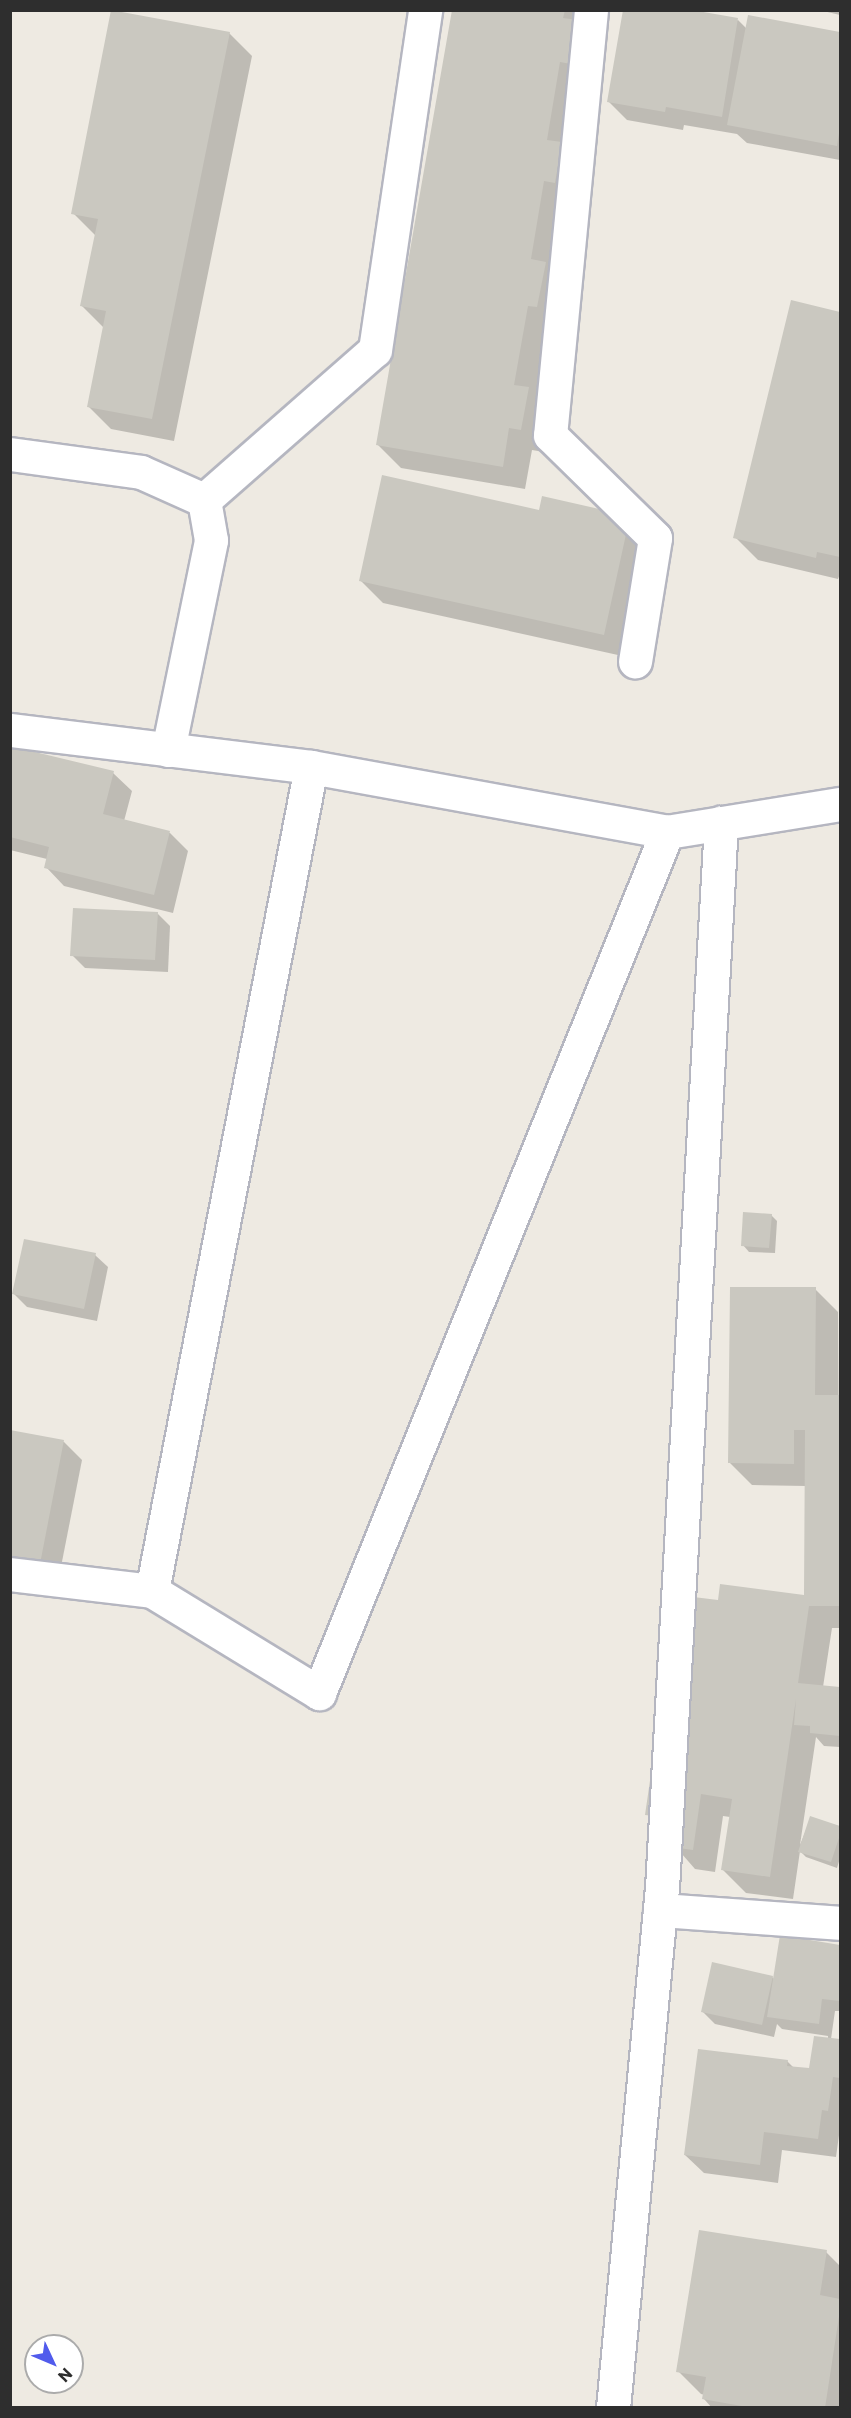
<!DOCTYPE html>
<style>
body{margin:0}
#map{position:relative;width:851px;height:2418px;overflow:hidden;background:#eeeae2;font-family:Commissioner,sans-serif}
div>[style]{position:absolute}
.shadow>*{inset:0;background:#0003}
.building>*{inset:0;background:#cac8c0}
.roads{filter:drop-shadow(2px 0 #b5b6c0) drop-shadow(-2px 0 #b5b6c0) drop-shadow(0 2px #b5b6c0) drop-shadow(0 -2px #b5b6c0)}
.minor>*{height:33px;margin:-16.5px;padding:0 16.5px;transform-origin:16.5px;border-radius:16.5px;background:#fff}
.tertiary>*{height:33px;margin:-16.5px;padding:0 16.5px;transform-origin:16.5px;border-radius:16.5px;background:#fff}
span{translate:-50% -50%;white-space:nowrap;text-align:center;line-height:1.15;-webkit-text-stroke:4.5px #fff;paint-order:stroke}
.frame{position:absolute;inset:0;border:12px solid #2e2e2e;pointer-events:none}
.north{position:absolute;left:24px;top:2334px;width:60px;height:60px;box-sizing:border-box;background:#fff;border:2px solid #ababab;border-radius:50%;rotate:134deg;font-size:16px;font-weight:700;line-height:24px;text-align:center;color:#2e2e2e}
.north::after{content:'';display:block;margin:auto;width:21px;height:27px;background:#515bec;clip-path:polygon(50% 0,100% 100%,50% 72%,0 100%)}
</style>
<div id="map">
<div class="shadow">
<div style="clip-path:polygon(453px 10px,591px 10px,544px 452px,532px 450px,525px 489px,401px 468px,378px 445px)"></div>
<div style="clip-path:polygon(819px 10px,840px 10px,840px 15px)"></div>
<div style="clip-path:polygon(749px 17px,840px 34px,840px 160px,747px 143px,737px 134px,684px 125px,683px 130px,627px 120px,609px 102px,738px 20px,747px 29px)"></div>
<div style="clip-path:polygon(229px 33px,252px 56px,174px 441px,111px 429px,88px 406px,104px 328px,82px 306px,96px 236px,73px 213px)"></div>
<div style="clip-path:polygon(792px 302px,840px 313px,840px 574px,838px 579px,758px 560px,735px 537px)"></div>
<div style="clip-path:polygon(543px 498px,652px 540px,627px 657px,383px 603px,360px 580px,540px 512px)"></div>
<div style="clip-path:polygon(10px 747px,113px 773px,132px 791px,124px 821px,170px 833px,188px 851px,173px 913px,64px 886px,46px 867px,47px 859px,10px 850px)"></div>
<div style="clip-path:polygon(157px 913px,170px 926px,168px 972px,85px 968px,72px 955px)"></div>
<div style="clip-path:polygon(771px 1215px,777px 1221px,775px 1253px,749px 1252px,743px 1245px)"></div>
<div style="clip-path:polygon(95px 1255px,108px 1267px,97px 1321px,27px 1307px,14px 1294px)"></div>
<div style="clip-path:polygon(815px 1289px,838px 1312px,840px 1628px,832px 1628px,823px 1687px,840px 1688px,840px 1747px,824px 1746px,816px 1737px,800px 1845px,811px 1818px,840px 1828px,840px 1858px,837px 1868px,806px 1857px,800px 1851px,793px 1899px,746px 1893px,723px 1870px,730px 1817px,723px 1816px,715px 1872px,695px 1869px,647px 1814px,719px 1602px,805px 1597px,806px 1486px,752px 1485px,730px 1463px)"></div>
<div style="clip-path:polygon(10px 1432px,64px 1442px,82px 1460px,58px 1582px,10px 1573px)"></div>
<div style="clip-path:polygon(781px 1937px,840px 1946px,840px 2011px,835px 2011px,831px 2039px,840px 2040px,840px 2128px,836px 2157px,782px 2150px,778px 2183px,704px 2173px,685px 2155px,787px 2061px,794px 2068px,811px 2070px,828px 2039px,828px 2036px,782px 2029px,777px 2024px,774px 2037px,715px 2024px,702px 2011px,772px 1977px,775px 1980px)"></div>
<div style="clip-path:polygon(826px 2252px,840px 2266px,840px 2408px,712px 2408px,704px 2399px,705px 2395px,701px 2394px,678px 2371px)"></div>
</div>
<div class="building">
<div style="clip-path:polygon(111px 10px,230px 32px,152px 419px,87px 407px,106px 311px,80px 306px,98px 219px,71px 214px)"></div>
<div style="clip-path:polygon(452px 10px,565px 10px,563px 18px,578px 20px,571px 64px,560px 62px,547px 140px,562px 142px,555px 183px,544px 181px,531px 259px,546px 262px,537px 307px,528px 306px,514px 385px,529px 387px,521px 430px,509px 428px,503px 467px,376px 445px)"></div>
<div style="clip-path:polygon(623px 10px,692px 10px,738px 18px,722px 117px,666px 107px,665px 112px,607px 102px)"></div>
<div style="clip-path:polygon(748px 15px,840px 32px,840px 127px,837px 146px,727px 125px)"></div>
<div style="clip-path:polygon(791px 300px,840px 312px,840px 557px,817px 552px,816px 558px,733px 538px)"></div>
<div style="clip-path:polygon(382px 475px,539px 510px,542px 496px,630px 516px,604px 635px,359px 581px)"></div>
<div style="clip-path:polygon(10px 746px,114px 771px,103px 814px,170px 831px,154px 895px,44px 868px,49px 847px,10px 837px)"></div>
<div style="clip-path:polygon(73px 908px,158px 912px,155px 960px,70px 956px)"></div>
<div style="clip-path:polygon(743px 1212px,772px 1214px,769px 1248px,741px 1246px)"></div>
<div style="clip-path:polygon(24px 1239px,96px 1253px,84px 1309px,12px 1294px)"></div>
<div style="clip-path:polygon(730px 1287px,816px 1287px,815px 1395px,840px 1395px,840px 1606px,809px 1606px,798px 1683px,840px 1687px,840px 1736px,810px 1733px,810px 1726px,794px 1725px,796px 1699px,770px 1877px,721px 1870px,732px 1799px,701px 1794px,693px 1850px,671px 1847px,675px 1818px,645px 1815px,677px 1595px,718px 1600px,720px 1584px,804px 1595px,805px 1430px,794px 1430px,794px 1464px,728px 1463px)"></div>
<div style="clip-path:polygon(10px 1430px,64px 1440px,40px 1564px,10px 1559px)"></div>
<div style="clip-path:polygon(810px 1816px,840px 1826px,840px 1835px,831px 1862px,798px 1852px)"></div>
<div style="clip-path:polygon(780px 1935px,840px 1945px,840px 2001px,822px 1999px,819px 2024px,767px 2017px)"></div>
<div style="clip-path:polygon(712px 1962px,773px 1976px,762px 2025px,701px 2012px)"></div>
<div style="clip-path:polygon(814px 2036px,840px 2039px,840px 2078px,833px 2077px,828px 2111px,822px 2110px,818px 2139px,764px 2132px,760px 2165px,684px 2155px,698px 2049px,788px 2060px,787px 2066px,809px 2068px)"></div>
<div style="clip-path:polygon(699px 2230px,827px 2250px,820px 2295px,840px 2299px,840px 2310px,825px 2408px,753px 2408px,702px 2399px,706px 2377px,676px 2372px)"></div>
</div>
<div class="roads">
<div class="minor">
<div style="left:591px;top:10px;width:427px;rotate:95.5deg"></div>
<div style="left:550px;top:435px;width:147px;rotate:44.4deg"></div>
<div style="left:655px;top:538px;width:125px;rotate:99.2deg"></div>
<div style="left:10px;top:454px;width:132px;rotate:7.8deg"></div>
<div style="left:141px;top:472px;width:69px;rotate:24deg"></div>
<div style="left:10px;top:730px;width:303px;rotate:7deg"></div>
<div style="left:311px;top:767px;width:362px;rotate:10.3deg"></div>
<div style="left:168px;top:750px;width:214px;rotate:-78.4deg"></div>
<div style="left:211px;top:540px;width:41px;rotate:-99.9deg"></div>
<div style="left:204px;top:500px;width:227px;rotate:-41.3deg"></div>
<div style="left:375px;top:350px;width:344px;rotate:-81.6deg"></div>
<div style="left:152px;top:1591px;width:839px;rotate:-79.08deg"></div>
<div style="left:660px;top:1910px;width:180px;rotate:4.1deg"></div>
<div style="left:613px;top:2408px;width:522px;rotate:-84.62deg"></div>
<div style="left:662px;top:1888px;width:1067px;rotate:-86.83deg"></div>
</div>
<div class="tertiary">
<div style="left:10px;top:1574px;width:143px;rotate:6.8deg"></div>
<div style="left:152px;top:1591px;width:196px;rotate:31.4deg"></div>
<div style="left:319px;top:1693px;width:929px;rotate:-67.99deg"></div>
<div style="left:667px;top:832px;width:175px;rotate:-9.2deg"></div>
</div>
</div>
<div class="frame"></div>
<div class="north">N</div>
</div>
